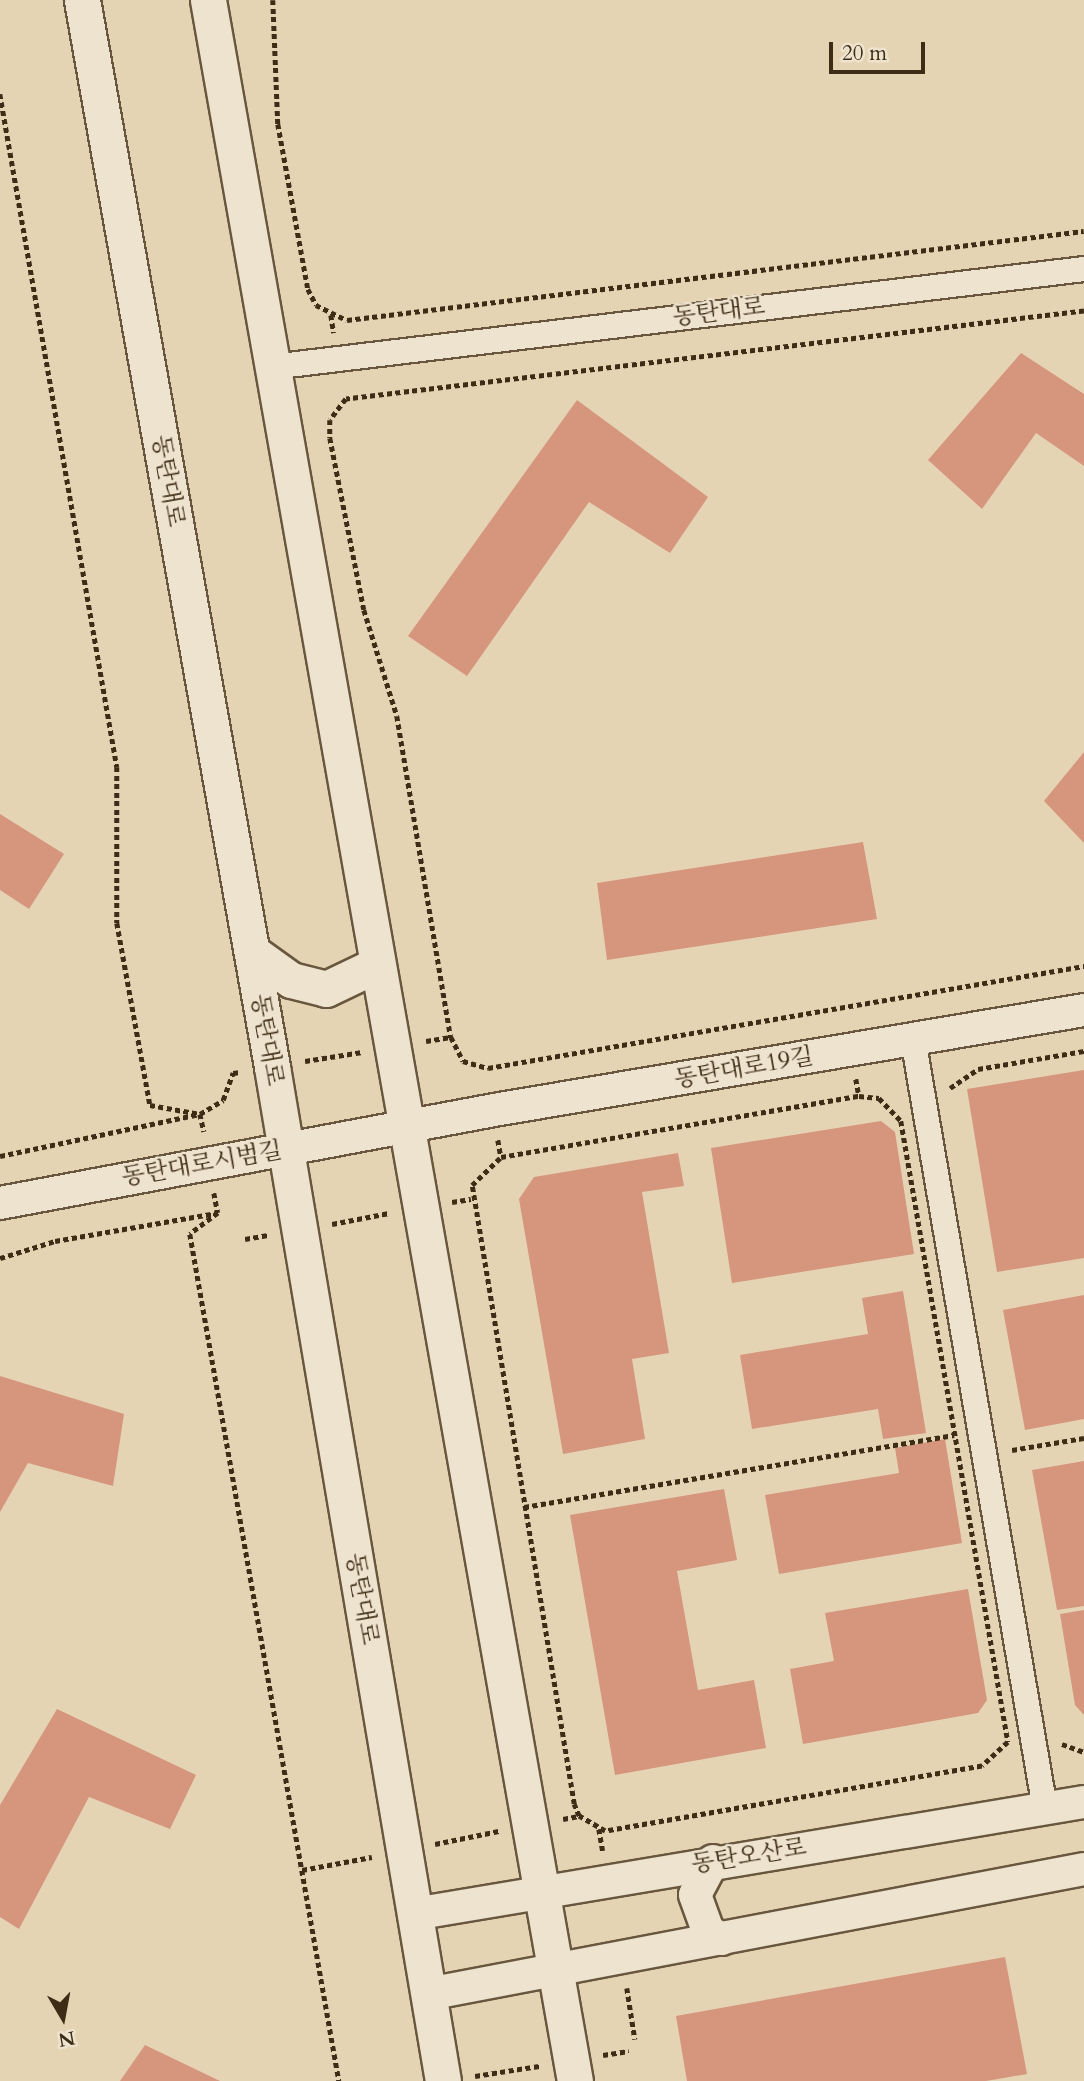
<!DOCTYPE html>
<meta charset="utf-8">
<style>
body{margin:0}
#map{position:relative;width:1084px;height:2081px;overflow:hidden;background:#e5d4b4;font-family:Cardo,"Noto Serif KR",serif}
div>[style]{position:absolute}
.building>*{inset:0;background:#d6957d}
.path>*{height:4.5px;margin-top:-2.25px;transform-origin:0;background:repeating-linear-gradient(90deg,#3e2d16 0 5px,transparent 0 8.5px)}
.roads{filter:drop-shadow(2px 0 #68573e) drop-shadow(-2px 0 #68573e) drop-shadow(0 2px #68573e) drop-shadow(0 -2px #68573e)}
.minor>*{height:24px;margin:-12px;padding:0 12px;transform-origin:12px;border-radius:12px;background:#eee3ce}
.tertiary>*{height:32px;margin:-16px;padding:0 16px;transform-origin:16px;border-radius:16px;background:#eee3ce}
.secondary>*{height:35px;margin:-17.5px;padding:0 17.5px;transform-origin:17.5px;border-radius:17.5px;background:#eee3ce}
span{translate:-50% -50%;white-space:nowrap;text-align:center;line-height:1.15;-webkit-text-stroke:5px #eee3ce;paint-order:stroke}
.street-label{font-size:24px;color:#3e2d16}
.north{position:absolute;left:28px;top:1983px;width:70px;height:70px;-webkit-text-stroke:5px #eee3ce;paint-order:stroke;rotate:170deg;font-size:19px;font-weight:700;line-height:28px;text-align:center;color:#3e2d16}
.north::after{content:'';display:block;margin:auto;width:24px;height:32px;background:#3e2d16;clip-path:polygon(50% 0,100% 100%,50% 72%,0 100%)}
.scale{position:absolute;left:829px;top:42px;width:96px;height:32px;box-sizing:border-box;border:4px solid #3e2d16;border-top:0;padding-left:9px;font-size:21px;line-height:24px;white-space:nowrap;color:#3e2d16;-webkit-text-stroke:5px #eee3ce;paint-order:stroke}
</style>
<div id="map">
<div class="building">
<div style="clip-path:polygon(1021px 353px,1084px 394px,1084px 466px,1036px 433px,982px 509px,928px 460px)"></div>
<div style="clip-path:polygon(577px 400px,708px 497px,670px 553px,589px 502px,467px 676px,408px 636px)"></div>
<div style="clip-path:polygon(1084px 752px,1084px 843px,1044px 801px)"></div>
<div style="clip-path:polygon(0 814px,64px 854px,29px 909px,0 890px)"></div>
<div style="clip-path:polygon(863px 842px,877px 919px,607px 960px,597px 883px)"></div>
<div style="clip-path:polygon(1084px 1070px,1084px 1258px,997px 1272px,967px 1089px)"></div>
<div style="clip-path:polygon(881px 1121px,895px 1132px,914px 1254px,732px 1283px,711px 1148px)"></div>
<div style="clip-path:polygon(678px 1153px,684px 1186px,642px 1192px,669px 1353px,632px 1359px,645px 1439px,563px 1454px,519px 1199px,534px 1177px)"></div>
<div style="clip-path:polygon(903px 1291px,926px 1433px,883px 1439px,878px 1409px,752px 1429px,740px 1355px,868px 1334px,862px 1298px)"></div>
<div style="clip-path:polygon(1084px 1295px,1084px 1419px,1025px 1430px,1003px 1310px)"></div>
<div style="clip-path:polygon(0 1376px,124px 1414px,113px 1486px,28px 1463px,0 1512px)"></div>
<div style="clip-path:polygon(945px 1439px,962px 1543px,779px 1574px,765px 1495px,899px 1473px,895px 1448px)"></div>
<div style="clip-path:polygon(1084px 1461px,1084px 1606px,1057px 1610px,1032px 1470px)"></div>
<div style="clip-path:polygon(724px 1489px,737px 1560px,677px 1571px,698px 1690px,754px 1680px,766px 1748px,615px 1775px,570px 1515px)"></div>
<div style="clip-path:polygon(968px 1589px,987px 1700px,978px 1713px,803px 1744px,790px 1669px,834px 1661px,825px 1613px)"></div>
<div style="clip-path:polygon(1084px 1610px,1084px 1715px,1075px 1705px,1060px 1614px)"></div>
<div style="clip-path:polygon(57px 1709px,196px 1775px,170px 1829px,89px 1797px,19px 1929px,0 1917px,0 1805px)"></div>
<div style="clip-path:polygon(1005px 1957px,1027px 2074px,986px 2081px,687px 2081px,676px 2016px)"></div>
<div style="clip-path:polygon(145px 2045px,220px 2081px,120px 2081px)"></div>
</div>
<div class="path">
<div style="left:273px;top:0;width:124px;rotate:87.7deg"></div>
<div style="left:278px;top:124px;width:168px;rotate:79.7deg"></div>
<div style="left:308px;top:289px;width:18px;rotate:63deg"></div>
<div style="left:316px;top:305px;width:34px;rotate:26deg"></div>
<div style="left:347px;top:320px;width:742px;rotate:-6.89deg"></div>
<div style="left:0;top:94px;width:683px;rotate:80.14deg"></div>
<div style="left:117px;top:767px;width:156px;rotate:90deg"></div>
<div style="left:117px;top:923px;width:185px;rotate:79.7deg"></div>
<div style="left:150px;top:1105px;width:51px;rotate:10.2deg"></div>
<div style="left:200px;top:1114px;width:18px;rotate:77deg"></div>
<div style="left:1084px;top:311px;width:743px;rotate:173.2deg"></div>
<div style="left:346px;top:399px;width:26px;rotate:127deg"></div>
<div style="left:330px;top:420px;width:18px;rotate:90deg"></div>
<div style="left:330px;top:438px;width:175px;rotate:78.8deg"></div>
<div style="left:364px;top:610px;width:111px;rotate:72.7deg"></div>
<div style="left:397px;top:716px;width:326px;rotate:80.5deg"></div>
<div style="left:451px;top:1037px;width:27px;rotate:63deg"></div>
<div style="left:463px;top:1061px;width:26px;rotate:16deg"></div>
<div style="left:488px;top:1068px;width:605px;rotate:-9.71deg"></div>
<div style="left:331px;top:315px;width:18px;rotate:81deg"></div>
<div style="left:426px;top:1041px;width:25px;rotate:-9deg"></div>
<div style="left:305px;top:1061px;width:58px;rotate:-9deg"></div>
<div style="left:856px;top:1079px;width:17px;rotate:80deg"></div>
<div style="left:950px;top:1088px;width:34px;rotate:-34deg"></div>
<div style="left:978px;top:1069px;width:108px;rotate:-9.6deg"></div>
<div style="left:859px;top:1096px;width:20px;rotate:6deg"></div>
<div style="left:879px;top:1098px;width:32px;rotate:46deg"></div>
<div style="left:901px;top:1121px;width:630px;rotate:80.22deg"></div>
<div style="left:1008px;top:1742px;width:35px;rotate:137deg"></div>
<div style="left:982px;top:1766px;width:383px;rotate:170.2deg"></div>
<div style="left:605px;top:1831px;width:30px;rotate:-150deg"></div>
<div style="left:579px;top:1816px;width:13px;rotate:-113deg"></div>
<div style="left:574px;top:1804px;width:627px;rotate:-99.36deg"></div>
<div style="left:472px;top:1185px;width:40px;rotate:-44deg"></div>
<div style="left:501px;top:1157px;width:363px;rotate:-9.7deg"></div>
<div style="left:498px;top:1140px;width:17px;rotate:80deg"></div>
<div style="left:0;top:1156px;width:204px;rotate:-11.9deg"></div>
<div style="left:200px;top:1114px;width:27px;rotate:-31deg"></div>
<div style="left:223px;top:1100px;width:29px;rotate:-70deg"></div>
<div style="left:233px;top:1073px;width:8px;rotate:-7deg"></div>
<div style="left:214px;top:1193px;width:20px;rotate:79deg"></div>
<div style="left:452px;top:1202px;width:19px;rotate:-9deg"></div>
<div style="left:218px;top:1213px;width:35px;rotate:143deg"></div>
<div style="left:190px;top:1234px;width:860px;rotate:80.02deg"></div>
<div style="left:332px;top:1224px;width:58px;rotate:-10.9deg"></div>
<div style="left:245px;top:1239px;width:23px;rotate:-10deg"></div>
<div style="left:0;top:1258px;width:58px;rotate:-17.2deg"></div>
<div style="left:55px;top:1241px;width:164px;rotate:-9.8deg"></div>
<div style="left:1012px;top:1450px;width:73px;rotate:-9.5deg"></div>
<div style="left:524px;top:1507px;width:436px;rotate:-9.5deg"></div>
<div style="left:1062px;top:1744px;width:23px;rotate:20deg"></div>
<div style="left:563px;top:1819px;width:16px;rotate:-11deg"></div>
<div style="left:599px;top:1829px;width:22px;rotate:80deg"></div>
<div style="left:435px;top:1844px;width:65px;rotate:-11.5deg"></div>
<div style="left:302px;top:1870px;width:71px;rotate:-10.5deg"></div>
<div style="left:627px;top:1988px;width:52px;rotate:81.1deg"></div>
<div style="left:603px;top:2055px;width:26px;rotate:-9deg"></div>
<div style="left:475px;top:2076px;width:65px;rotate:-8.9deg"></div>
</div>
<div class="roads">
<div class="minor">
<div style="left:272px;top:367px;width:818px;rotate:-6.88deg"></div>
<div style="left:913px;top:1039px;width:781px;rotate:80.27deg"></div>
</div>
<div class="tertiary">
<div style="left:0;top:1203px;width:503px;rotate:-10.66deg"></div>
<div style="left:494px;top:1110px;width:598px;rotate:-9.62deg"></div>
<div style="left:713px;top:1861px;width:38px;rotate:118deg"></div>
<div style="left:695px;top:1895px;width:38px;rotate:70deg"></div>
<div style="left:708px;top:1931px;width:16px;rotate:30deg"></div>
<div style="left:414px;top:1914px;width:679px;rotate:-9.49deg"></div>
<div style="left:428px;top:1994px;width:668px;rotate:-10.79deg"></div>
</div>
<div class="secondary">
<div style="left:82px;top:0;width:1084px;rotate:79.9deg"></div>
<div style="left:272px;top:1067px;width:1028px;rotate:80.43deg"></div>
<div style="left:208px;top:0;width:2113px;rotate:80deg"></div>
<div style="left:252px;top:952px;width:48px;rotate:35.7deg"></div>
<div style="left:291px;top:980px;width:36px;rotate:14deg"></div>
<div style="left:326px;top:989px;width:55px;rotate:-25.6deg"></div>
</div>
</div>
<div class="street-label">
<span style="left:719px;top:312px;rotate:-7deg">동탄대로</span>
<span style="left:168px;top:481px;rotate:80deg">동탄대로</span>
<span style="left:267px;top:1040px;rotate:80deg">동탄대로</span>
<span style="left:744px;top:1068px;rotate:-10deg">동탄대로19길</span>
<span style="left:202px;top:1164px;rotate:-10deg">동탄대로시범길</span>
<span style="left:362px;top:1599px;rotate:80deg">동탄대로</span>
<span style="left:749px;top:1856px;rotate:-9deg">동탄오산로</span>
</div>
<div class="north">N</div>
<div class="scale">20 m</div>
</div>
